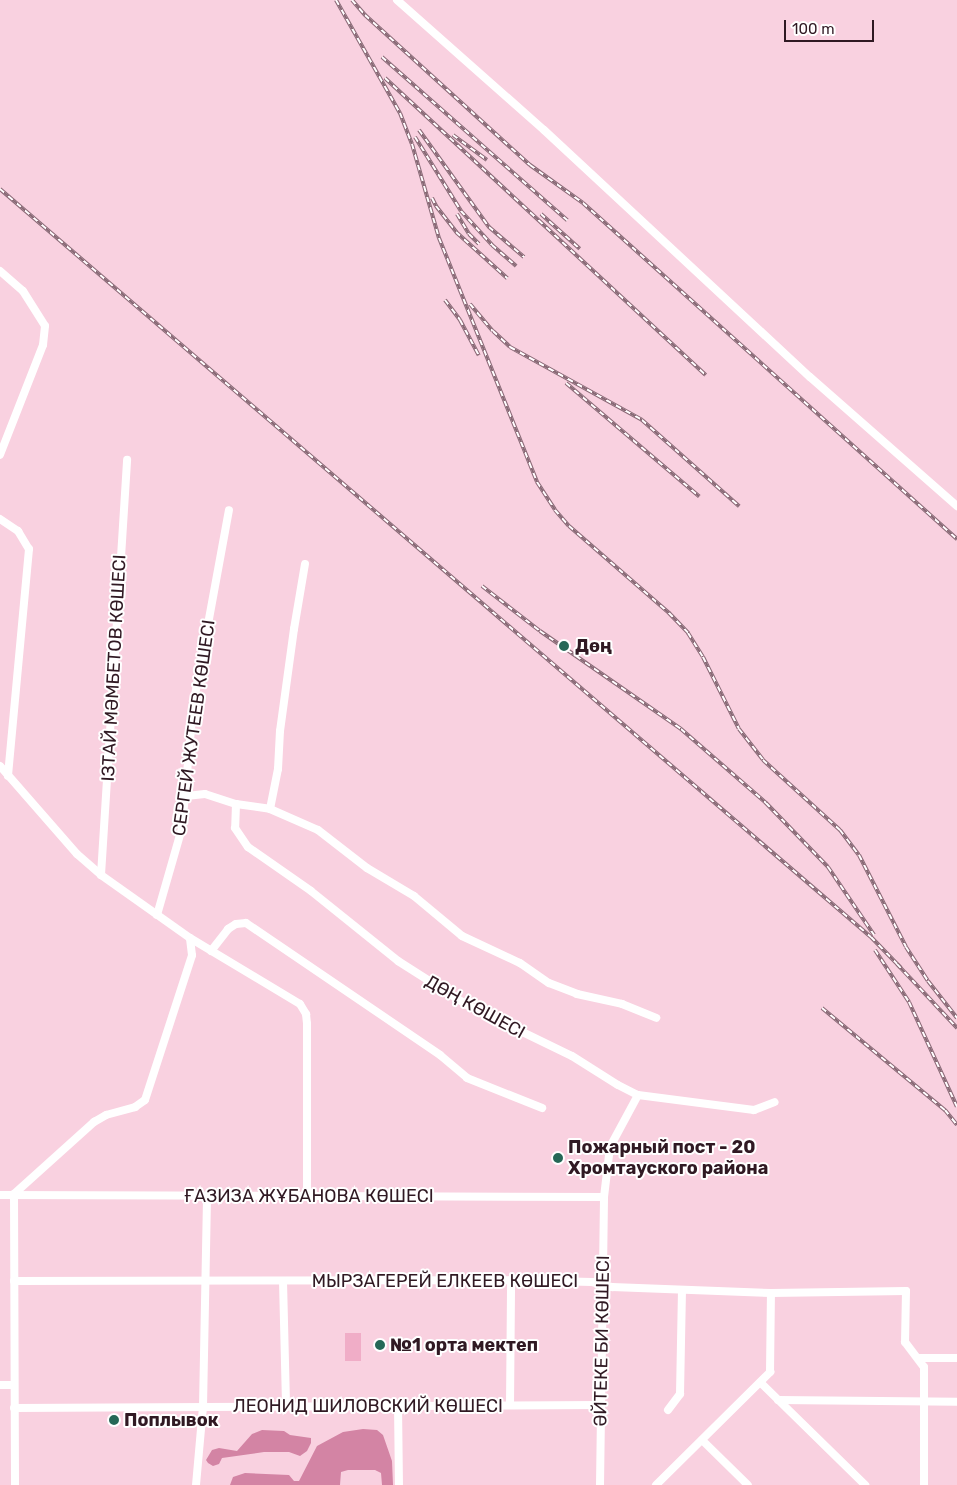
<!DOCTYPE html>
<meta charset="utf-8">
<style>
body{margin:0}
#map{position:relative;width:957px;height:1485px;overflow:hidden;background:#f9d1e0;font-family:Rubik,sans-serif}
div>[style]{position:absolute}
.green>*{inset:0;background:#f0adc7}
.forest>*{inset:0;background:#d384a4}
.minor>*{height:8px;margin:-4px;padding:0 4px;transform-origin:4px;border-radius:4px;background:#fff}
.rail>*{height:4px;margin-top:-2px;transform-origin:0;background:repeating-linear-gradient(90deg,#fff 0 5.5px,#876975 0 11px);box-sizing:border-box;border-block:1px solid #876975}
.dots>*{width:14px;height:14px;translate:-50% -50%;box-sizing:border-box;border:2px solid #fff;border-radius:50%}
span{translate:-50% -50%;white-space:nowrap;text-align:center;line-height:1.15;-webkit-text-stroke:4px #fff;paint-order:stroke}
.poi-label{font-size:18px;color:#301923;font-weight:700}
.left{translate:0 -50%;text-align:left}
.street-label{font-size:18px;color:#301923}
.scale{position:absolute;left:784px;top:20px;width:90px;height:22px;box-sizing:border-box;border:2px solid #301923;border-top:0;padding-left:6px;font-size:15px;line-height:18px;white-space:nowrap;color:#301923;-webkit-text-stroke:4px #fff;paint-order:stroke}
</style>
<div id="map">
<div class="green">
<div style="clip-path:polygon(345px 1333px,361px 1333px,361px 1361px,345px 1361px)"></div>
</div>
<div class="forest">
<div style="clip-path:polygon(363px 1429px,377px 1430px,383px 1435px,392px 1461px,393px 1485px,382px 1485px,381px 1473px,375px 1470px,348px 1470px,341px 1472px,340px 1485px,230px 1485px,233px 1477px,245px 1473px,289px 1475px,294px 1481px,299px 1481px,317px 1446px,343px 1432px)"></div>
<div style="clip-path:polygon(262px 1430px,284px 1431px,290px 1435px,311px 1438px,311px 1443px,307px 1451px,300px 1456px,289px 1452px,264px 1452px,222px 1458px,219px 1464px,213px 1466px,208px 1463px,206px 1460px,212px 1450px,219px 1448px,237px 1451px,252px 1434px)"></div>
</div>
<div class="minor">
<div style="left:397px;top:0;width:196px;rotate:41.5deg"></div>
<div style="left:544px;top:130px;width:363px;rotate:42.9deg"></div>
<div style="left:810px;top:377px;width:196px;rotate:41.3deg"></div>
<div style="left:0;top:271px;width:30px;rotate:41deg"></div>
<div style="left:23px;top:291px;width:41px;rotate:57.8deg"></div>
<div style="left:45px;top:326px;width:19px;rotate:96deg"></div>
<div style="left:43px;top:345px;width:118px;rotate:111.4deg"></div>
<div style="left:0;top:519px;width:22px;rotate:34deg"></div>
<div style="left:18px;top:531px;width:21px;rotate:59deg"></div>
<div style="left:29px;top:549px;width:228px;rotate:95.3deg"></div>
<div style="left:0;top:766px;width:117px;rotate:48.8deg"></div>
<div style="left:77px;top:854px;width:32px;rotate:41deg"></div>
<div style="left:101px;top:875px;width:109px;rotate:35.3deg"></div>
<div style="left:190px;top:938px;width:128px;rotate:31deg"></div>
<div style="left:300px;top:1004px;width:12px;rotate:59deg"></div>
<div style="left:306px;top:1014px;width:10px;rotate:84deg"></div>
<div style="left:307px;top:1024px;width:173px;rotate:90deg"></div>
<div style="left:186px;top:796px;width:19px;rotate:-6deg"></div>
<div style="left:205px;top:794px;width:33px;rotate:18deg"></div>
<div style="left:236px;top:804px;width:34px;rotate:8deg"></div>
<div style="left:270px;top:809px;width:52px;rotate:23.6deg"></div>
<div style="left:318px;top:830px;width:62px;rotate:37.8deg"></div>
<div style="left:367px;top:868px;width:55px;rotate:30.8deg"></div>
<div style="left:414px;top:896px;width:62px;rotate:39.8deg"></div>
<div style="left:462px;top:936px;width:64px;rotate:25deg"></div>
<div style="left:520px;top:963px;width:35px;rotate:35deg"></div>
<div style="left:549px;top:983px;width:30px;rotate:21deg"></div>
<div style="left:577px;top:994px;width:46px;rotate:12.5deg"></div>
<div style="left:622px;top:1004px;width:37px;rotate:22deg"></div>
<div style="left:236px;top:804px;width:24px;rotate:92deg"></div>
<div style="left:235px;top:828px;width:23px;rotate:56deg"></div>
<div style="left:248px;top:847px;width:77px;rotate:34.9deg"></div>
<div style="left:311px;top:891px;width:112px;rotate:38.8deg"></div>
<div style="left:398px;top:961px;width:84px;rotate:32.4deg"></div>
<div style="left:469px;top:1006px;width:114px;rotate:25.9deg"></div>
<div style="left:572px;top:1056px;width:54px;rotate:32.2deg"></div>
<div style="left:618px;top:1085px;width:22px;rotate:27deg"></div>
<div style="left:638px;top:1095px;width:117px;rotate:7.4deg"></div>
<div style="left:754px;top:1110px;width:22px;rotate:-21deg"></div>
<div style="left:270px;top:809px;width:41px;rotate:-78.7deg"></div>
<div style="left:278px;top:769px;width:38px;rotate:-87deg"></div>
<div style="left:280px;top:731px;width:103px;rotate:-82.2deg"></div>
<div style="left:294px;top:629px;width:66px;rotate:-80.4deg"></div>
<div style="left:101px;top:875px;width:416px;rotate:-86.4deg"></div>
<div style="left:157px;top:915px;width:91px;rotate:-74deg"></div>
<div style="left:182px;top:828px;width:122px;rotate:-84.8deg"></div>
<div style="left:193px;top:706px;width:199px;rotate:-79.6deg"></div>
<div style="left:211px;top:951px;width:28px;rotate:-52deg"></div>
<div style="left:228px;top:929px;width:9px;rotate:-32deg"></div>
<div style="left:236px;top:924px;width:10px;rotate:-6deg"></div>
<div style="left:246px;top:923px;width:235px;rotate:34.2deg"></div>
<div style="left:440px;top:1055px;width:35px;rotate:40deg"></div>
<div style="left:467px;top:1078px;width:81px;rotate:21.8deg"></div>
<div style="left:14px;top:1194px;width:108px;rotate:-42deg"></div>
<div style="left:94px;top:1122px;width:14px;rotate:-30deg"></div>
<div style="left:106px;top:1115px;width:30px;rotate:-15deg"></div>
<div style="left:135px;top:1107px;width:12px;rotate:-35deg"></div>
<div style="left:145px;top:1100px;width:152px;rotate:-72deg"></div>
<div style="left:192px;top:955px;width:17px;rotate:-97deg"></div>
<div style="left:14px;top:1194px;width:291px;rotate:89.8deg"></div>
<div style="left:0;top:1195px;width:604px;rotate:0.19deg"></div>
<div style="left:14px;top:1281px;width:497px;rotate:-0.1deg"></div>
<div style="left:511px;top:1280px;width:81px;rotate:1.4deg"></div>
<div style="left:592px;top:1282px;width:21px;rotate:14deg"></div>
<div style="left:612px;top:1287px;width:159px;rotate:2.2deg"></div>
<div style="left:771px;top:1293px;width:135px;rotate:-0.8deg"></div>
<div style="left:906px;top:1291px;width:51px;rotate:91.1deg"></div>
<div style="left:905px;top:1342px;width:31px;rotate:53deg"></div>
<div style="left:924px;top:1367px;width:118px;rotate:90deg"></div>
<div style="left:283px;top:1281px;width:125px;rotate:88.6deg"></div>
<div style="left:919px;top:1358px;width:38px"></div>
<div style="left:761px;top:1383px;width:146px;rotate:44.4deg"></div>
<div style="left:0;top:1385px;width:14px"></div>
<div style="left:778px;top:1400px;width:179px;rotate:0.6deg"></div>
<div style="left:398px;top:1405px;width:80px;rotate:89.3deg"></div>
<div style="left:510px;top:1405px;width:125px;rotate:-89.5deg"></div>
<div style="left:14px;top:1408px;width:587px;rotate:-0.29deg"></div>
<div style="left:668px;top:1410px;width:20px;rotate:-53deg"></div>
<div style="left:680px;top:1394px;width:104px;rotate:-88.9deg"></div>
<div style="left:702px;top:1440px;width:64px;rotate:44.4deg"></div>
<div style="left:196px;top:1485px;width:78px;rotate:-84.9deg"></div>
<div style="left:203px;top:1407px;width:211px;rotate:-88.9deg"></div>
<div style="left:600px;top:1485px;width:288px;rotate:-89.2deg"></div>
<div style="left:604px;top:1197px;width:50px;rotate:-83.2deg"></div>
<div style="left:610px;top:1147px;width:59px;rotate:-61.7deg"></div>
<div style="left:656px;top:1485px;width:161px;rotate:-44.7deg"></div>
<div style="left:770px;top:1372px;width:79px;rotate:-89.3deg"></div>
</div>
<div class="rail">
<div style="left:336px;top:0;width:130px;rotate:60.5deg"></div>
<div style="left:400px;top:113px;width:33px;rotate:69deg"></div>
<div style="left:412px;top:144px;width:98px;rotate:74deg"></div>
<div style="left:439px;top:238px;width:263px;rotate:68.1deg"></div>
<div style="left:537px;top:482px;width:33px;rotate:57deg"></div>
<div style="left:555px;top:510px;width:21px;rotate:49deg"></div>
<div style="left:569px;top:526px;width:133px;rotate:41deg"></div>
<div style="left:669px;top:613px;width:28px;rotate:46deg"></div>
<div style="left:688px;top:633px;width:28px;rotate:58deg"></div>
<div style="left:703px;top:657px;width:80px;rotate:63.4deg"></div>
<div style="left:739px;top:729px;width:39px;rotate:52deg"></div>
<div style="left:763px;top:760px;width:104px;rotate:42.3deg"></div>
<div style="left:840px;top:830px;width:31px;rotate:53deg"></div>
<div style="left:859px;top:855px;width:103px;rotate:62.9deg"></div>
<div style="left:906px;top:947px;width:40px;rotate:57.1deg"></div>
<div style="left:928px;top:981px;width:47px;rotate:51.9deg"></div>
<div style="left:352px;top:0;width:20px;rotate:49deg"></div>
<div style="left:365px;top:15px;width:223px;rotate:42.3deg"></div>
<div style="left:530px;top:165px;width:65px;rotate:35.6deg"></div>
<div style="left:583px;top:203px;width:503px;rotate:41.94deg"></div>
<div style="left:382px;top:57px;width:247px;rotate:41.4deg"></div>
<div style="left:385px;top:78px;width:437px;rotate:42.8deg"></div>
<div style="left:419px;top:130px;width:120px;rotate:54.2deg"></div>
<div style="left:489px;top:227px;width:46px;rotate:40.6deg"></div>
<div style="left:453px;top:135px;width:42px;rotate:36.3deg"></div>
<div style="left:415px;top:137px;width:87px;rotate:58.1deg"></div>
<div style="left:461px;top:211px;width:46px;rotate:47.6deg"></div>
<div style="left:492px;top:245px;width:32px;rotate:41deg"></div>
<div style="left:0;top:189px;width:1148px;rotate:40.66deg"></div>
<div style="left:871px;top:937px;width:43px;rotate:45.9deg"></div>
<div style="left:432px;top:198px;width:9px;rotate:63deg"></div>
<div style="left:436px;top:206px;width:33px;rotate:52deg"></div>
<div style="left:456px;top:232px;width:69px;rotate:42deg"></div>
<div style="left:457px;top:214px;width:23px;rotate:59deg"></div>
<div style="left:469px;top:234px;width:14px;rotate:45deg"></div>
<div style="left:541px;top:214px;width:52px;rotate:41.9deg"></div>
<div style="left:445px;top:300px;width:25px;rotate:53deg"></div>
<div style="left:460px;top:320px;width:40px;rotate:62deg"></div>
<div style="left:470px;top:304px;width:35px;rotate:50deg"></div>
<div style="left:493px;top:331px;width:23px;rotate:43deg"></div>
<div style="left:510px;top:347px;width:151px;rotate:28.9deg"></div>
<div style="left:642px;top:420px;width:130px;rotate:41.6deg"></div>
<div style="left:566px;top:383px;width:175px;rotate:40.4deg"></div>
<div style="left:482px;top:586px;width:73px;rotate:37.8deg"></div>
<div style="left:540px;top:631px;width:172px;rotate:34.8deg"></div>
<div style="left:681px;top:729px;width:113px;rotate:41deg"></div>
<div style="left:766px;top:803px;width:89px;rotate:45.9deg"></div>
<div style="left:828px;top:867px;width:82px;rotate:55.9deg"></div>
<div style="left:875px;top:950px;width:62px;rotate:56.8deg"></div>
<div style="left:909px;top:1002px;width:115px;rotate:65.4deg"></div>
<div style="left:897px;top:964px;width:88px;rotate:46.8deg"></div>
<div style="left:822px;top:1008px;width:160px;rotate:39.7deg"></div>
<div style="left:945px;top:1110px;width:19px;rotate:51deg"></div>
</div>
<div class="dots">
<div style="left:564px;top:646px;background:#266857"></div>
<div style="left:558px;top:1158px;background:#266857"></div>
<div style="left:380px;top:1345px;background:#266857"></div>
<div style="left:114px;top:1420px;background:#266857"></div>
</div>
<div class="poi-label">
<span class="left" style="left:575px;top:646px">Дөң</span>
<span class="left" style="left:568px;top:1158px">Пожарный пост - 20<br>Хромтауского района</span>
<span class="left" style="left:390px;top:1345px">№1 орта мектеп</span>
<span class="left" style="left:124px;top:1420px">Поплывок</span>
</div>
<div class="street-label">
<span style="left:114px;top:668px;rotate:-87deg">ІЗТАЙ МӘМБЕТОВ КӨШЕСІ</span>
<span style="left:194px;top:728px;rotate:-82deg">СЕРГЕЙ ЖУТЕЕВ КӨШЕСІ</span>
<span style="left:475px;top:1007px;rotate:29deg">ДӨҢ КӨШЕСІ</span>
<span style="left:309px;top:1196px">ҒАЗИЗА ЖҰБАНОВА КӨШЕСІ</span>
<span style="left:445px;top:1281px">МЫРЗАГЕРЕЙ ЕЛКЕЕВ КӨШЕСІ</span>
<span style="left:602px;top:1341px;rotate:-89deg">ӘЙТЕКЕ БИ КӨШЕСІ</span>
<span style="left:368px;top:1406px">ЛЕОНИД ШИЛОВСКИЙ КӨШЕСІ</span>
</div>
<div class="scale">100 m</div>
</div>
